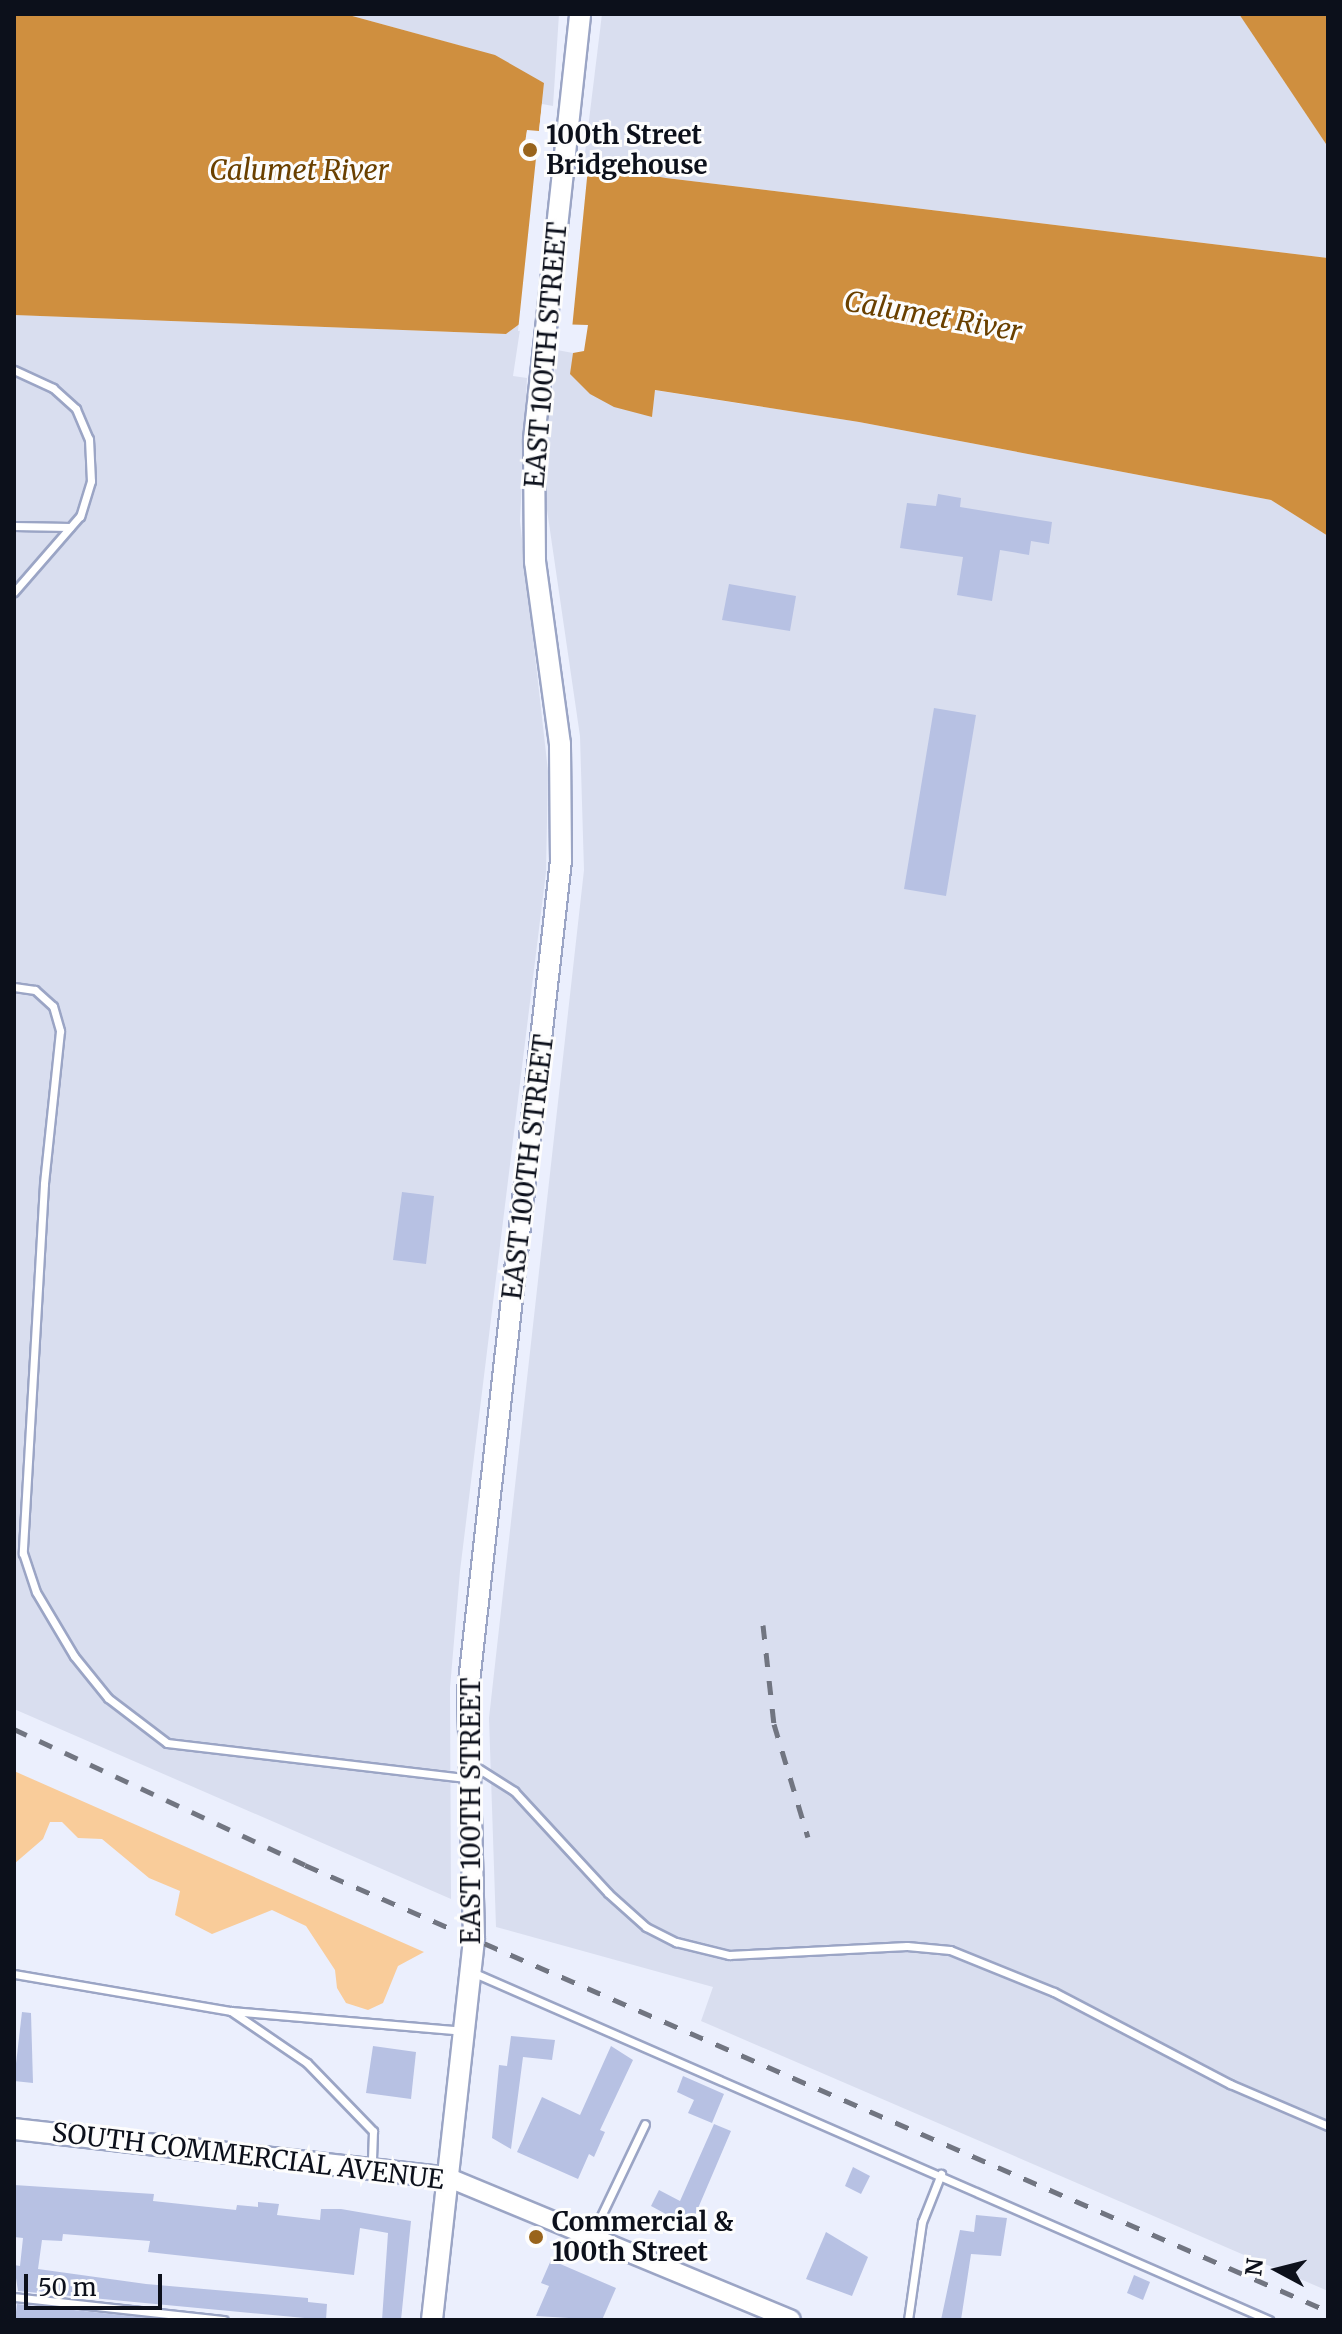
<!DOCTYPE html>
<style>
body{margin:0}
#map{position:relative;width:1342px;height:2334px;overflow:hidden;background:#ebeffd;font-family:Merriweather,serif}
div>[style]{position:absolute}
.built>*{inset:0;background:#d9deef}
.green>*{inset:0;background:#f9cc9a}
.water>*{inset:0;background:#cf8f3f}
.pier>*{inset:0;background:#ebeffd}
.building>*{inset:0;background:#b7c1e3}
.roads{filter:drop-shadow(2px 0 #9ba5c5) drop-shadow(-2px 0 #9ba5c5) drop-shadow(0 2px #9ba5c5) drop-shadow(0 -2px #9ba5c5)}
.service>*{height:7px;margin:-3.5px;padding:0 3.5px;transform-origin:3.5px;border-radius:3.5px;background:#fff}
.tertiary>*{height:18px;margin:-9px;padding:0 9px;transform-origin:9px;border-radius:9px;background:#fff}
.secondary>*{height:20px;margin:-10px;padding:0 10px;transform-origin:10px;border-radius:10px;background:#fff}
.rail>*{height:5px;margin-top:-2.5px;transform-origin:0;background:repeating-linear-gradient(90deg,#717581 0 14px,transparent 0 28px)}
.dots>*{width:22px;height:22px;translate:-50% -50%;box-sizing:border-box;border:4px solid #fdfdfd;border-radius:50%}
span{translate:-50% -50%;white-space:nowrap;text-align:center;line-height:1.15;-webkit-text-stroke:6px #fdfdfd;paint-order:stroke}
.poi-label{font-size:26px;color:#0c101b;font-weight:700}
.left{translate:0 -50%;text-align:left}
.street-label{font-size:26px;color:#0c101b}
.water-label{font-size:28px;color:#6a4000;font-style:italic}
.frame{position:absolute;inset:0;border:16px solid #0c101b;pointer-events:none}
.north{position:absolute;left:1238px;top:2230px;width:80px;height:80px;-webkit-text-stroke:6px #fdfdfd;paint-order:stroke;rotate:277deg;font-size:22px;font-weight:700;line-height:32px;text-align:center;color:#0c101b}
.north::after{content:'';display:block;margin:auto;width:28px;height:36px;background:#0c101b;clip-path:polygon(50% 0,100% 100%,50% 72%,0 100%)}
.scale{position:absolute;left:24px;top:2274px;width:138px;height:36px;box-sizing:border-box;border:4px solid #0c101b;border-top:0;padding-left:10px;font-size:24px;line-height:28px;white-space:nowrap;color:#0c101b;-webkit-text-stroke:6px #fdfdfd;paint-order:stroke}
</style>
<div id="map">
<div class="built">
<div style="clip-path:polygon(345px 14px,559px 14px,553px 106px,542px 104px,544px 83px,465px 47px)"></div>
<div style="clip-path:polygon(602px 14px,1239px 14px,1328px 147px,1328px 258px,666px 178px,584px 161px)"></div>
<div style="clip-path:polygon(14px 315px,506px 334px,521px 323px,513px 376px,527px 378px,520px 521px,548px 771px,546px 872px,460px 1571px,450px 1688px,451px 1899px,14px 1709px)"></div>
<div style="clip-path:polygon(557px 350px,573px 353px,652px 417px,654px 390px,859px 422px,1271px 500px,1328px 536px,1328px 2291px,701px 2021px,713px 1987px,496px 1927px,489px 1718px,584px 870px,580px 736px,546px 503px,545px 448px)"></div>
</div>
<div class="green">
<div style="clip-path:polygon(14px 1771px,424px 1952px,398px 1966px,383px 2003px,368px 2010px,346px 2003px,337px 1988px,335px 1970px,306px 1926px,272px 1910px,212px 1934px,175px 1915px,180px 1891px,149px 1878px,102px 1839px,78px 1838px,62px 1822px,50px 1822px,43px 1839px,14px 1864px)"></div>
</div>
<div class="water">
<div style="clip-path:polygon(14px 14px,345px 14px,495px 55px,544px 83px,539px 131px,527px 131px,525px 153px,666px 178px,1328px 258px,1328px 536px,1271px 500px,859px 422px,655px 390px,652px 417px,614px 407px,590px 394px,570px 374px,573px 353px,584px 351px,588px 325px,521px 323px,506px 334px,14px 315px)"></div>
<div style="clip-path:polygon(1239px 14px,1328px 14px,1328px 147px)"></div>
</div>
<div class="pier">
<div style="clip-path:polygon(542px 104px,543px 132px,530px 135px,529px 150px,589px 158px,572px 329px,518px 331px,536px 158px,523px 155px,527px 130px,539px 131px)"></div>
</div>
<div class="building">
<div style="clip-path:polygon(938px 494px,961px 498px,960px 507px,1052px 522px,1049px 544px,1031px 541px,1029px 555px,1000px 550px,992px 601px,957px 595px,963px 557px,900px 548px,907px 503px,936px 506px)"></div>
<div style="clip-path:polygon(729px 584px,796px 596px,790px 631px,722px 620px)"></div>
<div style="clip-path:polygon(934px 708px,976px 715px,946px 896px,904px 889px)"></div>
<div style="clip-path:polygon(402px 1192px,434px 1196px,426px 1264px,393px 1260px)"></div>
<div style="clip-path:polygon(22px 2012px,31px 2013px,33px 2083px,14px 2081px)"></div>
<div style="clip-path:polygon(511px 2036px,555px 2040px,552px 2060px,523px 2057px,511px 2149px,492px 2138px,499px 2065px,507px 2066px)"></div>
<div style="clip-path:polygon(373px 2046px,416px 2052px,411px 2099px,366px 2093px)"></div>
<div style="clip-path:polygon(611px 2046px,633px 2060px,600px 2130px,605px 2132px,594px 2157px,589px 2154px,578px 2179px,517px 2152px,542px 2097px,580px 2115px)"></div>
<div style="clip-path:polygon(683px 2076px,724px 2094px,712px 2123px,688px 2113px,694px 2100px,677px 2092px)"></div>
<div style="clip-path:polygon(714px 2124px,731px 2131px,690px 2227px,651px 2206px,659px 2190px,680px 2201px)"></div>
<div style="clip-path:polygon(853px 2167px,870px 2176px,861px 2194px,845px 2186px)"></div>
<div style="clip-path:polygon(14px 2185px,154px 2194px,153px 2201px,236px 2210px,237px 2205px,258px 2207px,258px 2202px,279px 2204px,277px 2215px,320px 2220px,321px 2209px,341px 2209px,411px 2221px,401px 2320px,382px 2320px,388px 2233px,360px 2228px,354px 2275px,148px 2252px,150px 2241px,63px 2234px,62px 2241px,42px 2240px,38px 2269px,146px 2284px,308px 2298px,308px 2302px,327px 2304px,326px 2320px,18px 2291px,14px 2265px,20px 2266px,23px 2238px,14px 2237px)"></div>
<div style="clip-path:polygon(976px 2215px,1007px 2218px,1001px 2256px,971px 2254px,961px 2320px,941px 2320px,960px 2230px,974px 2232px)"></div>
<div style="clip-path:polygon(826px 2232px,868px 2257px,852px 2296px,806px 2279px)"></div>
<div style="clip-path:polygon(551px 2260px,616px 2288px,602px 2320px,536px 2316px,549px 2286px,541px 2283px)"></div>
<div style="clip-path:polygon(1134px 2275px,1150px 2282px,1143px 2300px,1127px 2293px)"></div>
<div style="clip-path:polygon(17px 2304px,159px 2319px,15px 2320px)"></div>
</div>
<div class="roads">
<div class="service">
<div style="left:14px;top:370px;width:43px;rotate:24.8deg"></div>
<div style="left:53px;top:388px;width:31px;rotate:42deg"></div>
<div style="left:76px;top:409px;width:33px;rotate:67deg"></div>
<div style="left:89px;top:439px;width:42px;rotate:87.3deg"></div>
<div style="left:91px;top:481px;width:37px;rotate:107deg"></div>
<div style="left:80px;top:516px;width:101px;rotate:131deg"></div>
<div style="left:14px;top:526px;width:56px;rotate:1deg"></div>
<div style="left:14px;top:987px;width:21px;rotate:8deg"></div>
<div style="left:35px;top:990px;width:24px;rotate:42deg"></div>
<div style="left:53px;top:1006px;width:26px;rotate:74deg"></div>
<div style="left:60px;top:1031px;width:154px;rotate:96deg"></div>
<div style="left:44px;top:1184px;width:370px;rotate:93.3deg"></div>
<div style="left:23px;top:1553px;width:41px;rotate:71.6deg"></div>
<div style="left:36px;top:1592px;width:74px;rotate:59.3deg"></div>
<div style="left:74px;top:1656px;width:54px;rotate:51deg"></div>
<div style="left:108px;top:1698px;width:74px;rotate:37.3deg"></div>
<div style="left:167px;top:1743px;width:301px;rotate:6.7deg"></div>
<div style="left:473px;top:1765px;width:49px;rotate:32.4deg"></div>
<div style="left:514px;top:1791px;width:139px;rotate:47.3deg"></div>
<div style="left:608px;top:1893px;width:51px;rotate:41.8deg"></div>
<div style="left:646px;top:1927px;width:34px;rotate:27deg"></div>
<div style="left:676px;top:1942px;width:55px;rotate:13.8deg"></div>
<div style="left:729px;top:1955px;width:178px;rotate:-2.9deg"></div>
<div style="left:907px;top:1946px;width:43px;rotate:5.3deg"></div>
<div style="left:950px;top:1950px;width:112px;rotate:22deg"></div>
<div style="left:1054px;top:1992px;width:199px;rotate:27.6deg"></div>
<div style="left:1230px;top:2084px;width:107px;rotate:23.2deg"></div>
<div style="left:472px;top:1972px;width:870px;rotate:23.59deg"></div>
<div style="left:14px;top:1974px;width:220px;rotate:9.7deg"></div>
<div style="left:231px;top:2011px;width:92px;rotate:34.4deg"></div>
<div style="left:307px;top:2063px;width:95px;rotate:45.9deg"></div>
<div style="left:373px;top:2131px;width:36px;rotate:92deg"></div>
<div style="left:231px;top:2011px;width:232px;rotate:4.9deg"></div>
<div style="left:591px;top:2237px;width:125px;rotate:-64.5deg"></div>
<div style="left:14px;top:2297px;width:211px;rotate:6.3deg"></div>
<div style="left:908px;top:2320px;width:99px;rotate:-81.9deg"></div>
<div style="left:922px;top:2222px;width:52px;rotate:-68.4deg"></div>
</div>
<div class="tertiary">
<div style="left:449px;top:2178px;width:370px;rotate:22.5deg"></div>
</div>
<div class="secondary">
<div style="left:14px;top:2129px;width:438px;rotate:6.4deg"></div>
<div style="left:432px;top:2320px;width:384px;rotate:-83.7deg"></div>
<div style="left:474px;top:1938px;width:247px;rotate:-91.4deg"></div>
<div style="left:468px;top:1691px;width:835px;rotate:-83.61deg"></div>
<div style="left:561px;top:861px;width:117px;rotate:-90.5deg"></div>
<div style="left:560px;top:744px;width:184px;rotate:-97.8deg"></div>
<div style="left:535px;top:562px;width:123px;rotate:-90.5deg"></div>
<div style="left:534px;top:439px;width:427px;rotate:-83.8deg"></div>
</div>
</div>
<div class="rail">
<div style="left:763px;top:1625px;width:100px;rotate:83.7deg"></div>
<div style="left:774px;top:1724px;width:118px;rotate:73.3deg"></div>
<div style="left:14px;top:1729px;width:321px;rotate:25deg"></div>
<div style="left:305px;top:1865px;width:1116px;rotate:23.56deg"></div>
</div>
<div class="dots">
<div style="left:530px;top:150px;background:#99641c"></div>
<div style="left:536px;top:2237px;background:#99641c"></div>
</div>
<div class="poi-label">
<span class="left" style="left:546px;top:150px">100th Street<br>Bridgehouse</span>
<span class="left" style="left:552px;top:2237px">Commercial &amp;<br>100th Street</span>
</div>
<div class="street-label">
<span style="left:546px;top:355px;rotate:-85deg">EAST 100TH STREET</span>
<span style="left:528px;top:1167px;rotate:-83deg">EAST 100TH STREET</span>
<span style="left:471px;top:1811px;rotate:-90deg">EAST 100TH STREET</span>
<span style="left:248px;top:2156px;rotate:7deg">SOUTH COMMERCIAL AVENUE</span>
</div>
<div class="water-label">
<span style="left:299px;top:170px">Calumet River</span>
<span style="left:933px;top:316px;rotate:10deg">Calumet River</span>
</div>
<div class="frame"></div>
<div class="north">N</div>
<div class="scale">50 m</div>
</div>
